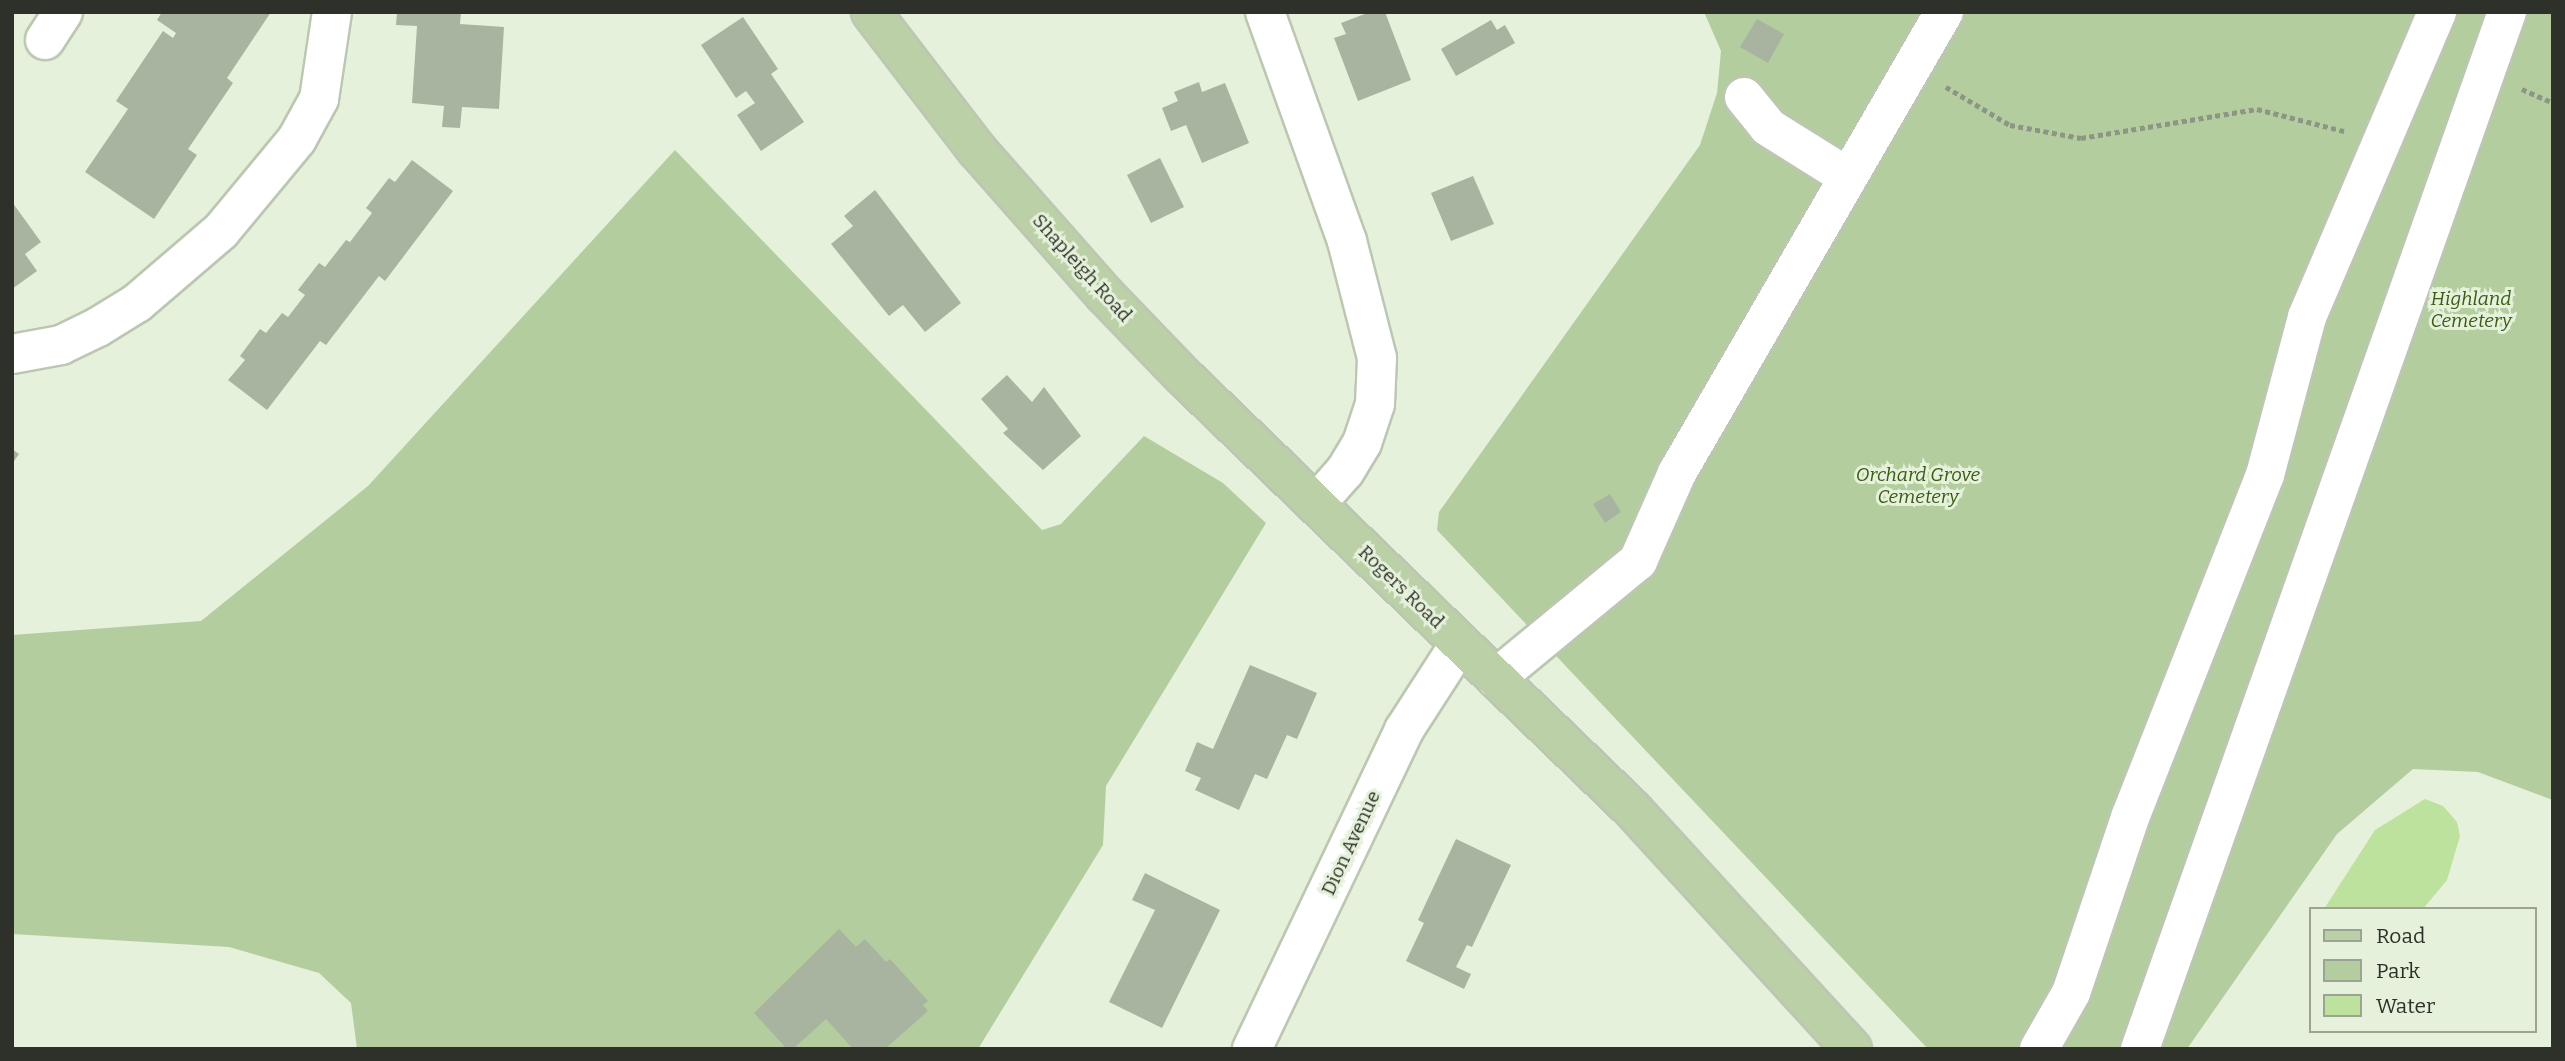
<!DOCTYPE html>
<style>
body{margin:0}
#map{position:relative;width:2565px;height:1061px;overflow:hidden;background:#e5f1db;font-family:Bitter,serif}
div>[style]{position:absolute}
.green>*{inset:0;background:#b4cd9f}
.water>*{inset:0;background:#bde29d}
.building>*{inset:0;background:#a8b49f}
.path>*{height:4.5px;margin-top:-2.25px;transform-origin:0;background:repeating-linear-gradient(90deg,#8d9585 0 5px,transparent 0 8.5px)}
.roads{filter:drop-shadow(2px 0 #bcc7b2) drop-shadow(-2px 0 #bcc7b2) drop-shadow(0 2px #bcc7b2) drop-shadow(0 -2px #bcc7b2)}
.minor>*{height:38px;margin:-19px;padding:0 19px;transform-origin:19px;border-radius:19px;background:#fff}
.major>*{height:38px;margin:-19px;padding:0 19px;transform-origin:19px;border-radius:19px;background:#bbd0a7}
span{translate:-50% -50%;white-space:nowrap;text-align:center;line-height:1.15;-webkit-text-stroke:6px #e5f1db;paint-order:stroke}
.street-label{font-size:19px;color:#2d3129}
.park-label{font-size:19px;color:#3b5a14;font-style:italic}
.frame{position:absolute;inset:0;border:14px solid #2d3129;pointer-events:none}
.legend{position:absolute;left:2309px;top:907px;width:228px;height:126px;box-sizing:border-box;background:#e5f1db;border:2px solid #9ba494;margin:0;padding:9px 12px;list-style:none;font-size:21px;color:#2d3129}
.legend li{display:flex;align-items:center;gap:14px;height:35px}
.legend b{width:35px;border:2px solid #9ba494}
</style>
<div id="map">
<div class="green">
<div style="clip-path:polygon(1704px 12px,2553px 12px,2553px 800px,2478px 772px,2413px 769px,2337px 834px,2187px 1049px,1928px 1049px,1437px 530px,1439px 512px,1700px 145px,1717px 93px,1721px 51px)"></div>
<div style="clip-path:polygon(675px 150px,1042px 530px,1061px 524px,1144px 436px,1223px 483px,1266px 523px,1106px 786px,1103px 845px,978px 1049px,357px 1049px,351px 1003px,319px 973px,229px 947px,12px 934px,12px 635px,201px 621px,368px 486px)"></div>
</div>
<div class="water">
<div style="clip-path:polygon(2425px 799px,2443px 806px,2457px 822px,2460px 836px,2447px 880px,2423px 909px,2324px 909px,2375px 830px)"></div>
</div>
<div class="building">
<div style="clip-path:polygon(162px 12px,271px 12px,227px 78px,233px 83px,188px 149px,197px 155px,154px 219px,85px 172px,128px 109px,116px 101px,163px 31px,173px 38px,176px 33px,157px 20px)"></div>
<div style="clip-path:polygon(397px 12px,461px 12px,460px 24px,504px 27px,499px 109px,462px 107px,460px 128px,442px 127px,444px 106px,412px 103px,417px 26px,396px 25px)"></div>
<div style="clip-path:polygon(1370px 12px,1385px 12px,1411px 80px,1358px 101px,1334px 38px,1346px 34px,1341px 23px)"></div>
<div style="clip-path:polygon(743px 17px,778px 69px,771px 74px,804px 122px,761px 151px,737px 115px,755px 103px,746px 91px,736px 98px,701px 45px)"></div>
<div style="clip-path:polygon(1757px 19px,1784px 34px,1768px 63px,1740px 47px)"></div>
<div style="clip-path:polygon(1491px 20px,1497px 30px,1505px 25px,1515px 43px,1456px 76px,1441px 49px)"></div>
<div style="clip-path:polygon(1199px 82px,1202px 92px,1225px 83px,1249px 143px,1202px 163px,1186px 125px,1171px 131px,1162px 108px,1178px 101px,1174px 92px)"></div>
<div style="clip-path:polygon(1160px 158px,1184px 207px,1151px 223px,1127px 175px)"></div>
<div style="clip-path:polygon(412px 160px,453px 191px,385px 281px,379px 276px,326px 345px,320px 341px,267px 410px,228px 380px,245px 360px,240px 356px,260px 329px,266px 333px,282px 313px,288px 317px,305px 295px,298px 290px,319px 263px,325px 267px,346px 240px,350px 242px,372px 213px,366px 208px,389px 178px,395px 182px)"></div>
<div style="clip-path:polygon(1473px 176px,1494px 224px,1451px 241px,1431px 193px)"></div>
<div style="clip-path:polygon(875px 190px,961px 303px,925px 332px,903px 305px,889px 316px,831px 244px,853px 226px,844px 216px)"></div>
<div style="clip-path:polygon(12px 202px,41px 242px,25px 254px,37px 271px,12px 289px)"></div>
<div style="clip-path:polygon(1007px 375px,1032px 402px,1044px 387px,1081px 436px,1043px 470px,1003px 433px,1008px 429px,981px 399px)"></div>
<div style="clip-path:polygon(12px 449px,19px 454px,12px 464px)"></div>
<div style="clip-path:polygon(1610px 494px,1621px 512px,1605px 523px,1593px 504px)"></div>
<div style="clip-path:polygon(1250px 665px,1317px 693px,1297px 739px,1287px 735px,1267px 779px,1255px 774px,1239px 810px,1195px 790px,1201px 778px,1185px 771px,1197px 742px,1213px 749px)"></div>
<div style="clip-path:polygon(1456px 839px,1511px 865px,1472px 947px,1467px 945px,1456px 967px,1471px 974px,1464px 989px,1406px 961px,1424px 923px,1418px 920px)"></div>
<div style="clip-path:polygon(1145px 873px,1220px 910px,1162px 1028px,1109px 1002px,1155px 910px,1132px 900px)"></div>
<div style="clip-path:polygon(839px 929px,856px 947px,865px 939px,886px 962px,890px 959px,928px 1001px,923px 1005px,928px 1011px,885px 1049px,853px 1049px,826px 1019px,793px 1049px,787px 1049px,754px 1013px)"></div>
</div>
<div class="path">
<div style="left:1946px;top:87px;width:74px;rotate:30.7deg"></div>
<div style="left:2010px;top:125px;width:72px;rotate:10.4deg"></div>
<div style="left:2081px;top:138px;width:178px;rotate:-9.4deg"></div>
<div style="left:2257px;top:109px;width:90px;rotate:14.2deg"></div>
<div style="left:2522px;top:89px;width:34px;rotate:24deg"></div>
</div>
<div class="roads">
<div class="minor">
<div style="left:1265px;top:12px;width:243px;rotate:70.3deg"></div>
<div style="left:1347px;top:241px;width:121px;rotate:75.6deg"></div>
<div style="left:1377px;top:358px;width:46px;rotate:92.5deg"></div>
<div style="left:1375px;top:404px;width:41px;rotate:108.4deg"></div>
<div style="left:1362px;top:443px;width:33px;rotate:121deg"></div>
<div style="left:1345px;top:471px;width:44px;rotate:131.3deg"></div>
<div style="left:45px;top:40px;width:33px;rotate:-57deg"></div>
<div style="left:1744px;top:97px;width:38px;rotate:51deg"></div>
<div style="left:1768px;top:127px;width:94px;rotate:32deg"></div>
<div style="left:12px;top:354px;width:50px;rotate:-10.4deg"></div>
<div style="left:61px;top:345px;width:41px;rotate:-25.9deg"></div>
<div style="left:98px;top:327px;width:46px;rotate:-31.6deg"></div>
<div style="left:137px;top:303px;width:111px;rotate:-40.6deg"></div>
<div style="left:221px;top:231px;width:119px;rotate:-50.4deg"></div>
<div style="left:297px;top:139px;width:46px;rotate:-61.2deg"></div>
<div style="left:319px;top:99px;width:88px;rotate:-81.5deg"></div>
<div style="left:1496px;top:678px;width:184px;rotate:-39.5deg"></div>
<div style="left:1638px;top:561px;width:96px;rotate:-66.1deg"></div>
<div style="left:1677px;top:473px;width:533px;rotate:-59.92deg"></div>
<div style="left:1252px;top:1049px;width:353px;rotate:-64.5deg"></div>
<div style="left:1404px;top:730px;width:103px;rotate:-57.2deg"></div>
<div style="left:2039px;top:1049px;width:64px;rotate:-60.3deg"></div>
<div style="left:2071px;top:993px;width:188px;rotate:-71.4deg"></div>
<div style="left:2131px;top:815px;width:365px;rotate:-68.5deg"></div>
<div style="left:2265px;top:475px;width:163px;rotate:-75.1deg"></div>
<div style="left:2307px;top:317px;width:332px;rotate:-66.9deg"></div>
<div style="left:2140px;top:1049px;width:1100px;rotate:-70.51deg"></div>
</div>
<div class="major">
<div style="left:871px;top:12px;width:174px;rotate:52.5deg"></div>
<div style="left:977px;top:150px;width:193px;rotate:48.6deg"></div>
<div style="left:1105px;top:295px;width:112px;rotate:46.1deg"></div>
<div style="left:1183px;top:376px;width:625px;rotate:43.96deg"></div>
<div style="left:1633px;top:810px;width:324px;rotate:47.5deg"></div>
</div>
</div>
<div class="street-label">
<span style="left:1082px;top:268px;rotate:48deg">Shapleigh Road</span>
<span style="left:1401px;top:587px;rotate:44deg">Rogers Road</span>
<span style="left:1351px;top:843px;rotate:-65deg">Dion Avenue</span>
</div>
<div class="park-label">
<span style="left:2471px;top:310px">Highland<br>Cemetery</span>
<span style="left:1918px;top:486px">Orchard Grove<br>Cemetery</span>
</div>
<div class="frame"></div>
<ul class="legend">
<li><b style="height:9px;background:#bbd0a7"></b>Road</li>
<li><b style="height:19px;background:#b4cd9f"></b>Park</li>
<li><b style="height:19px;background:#bde29d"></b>Water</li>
</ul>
</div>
